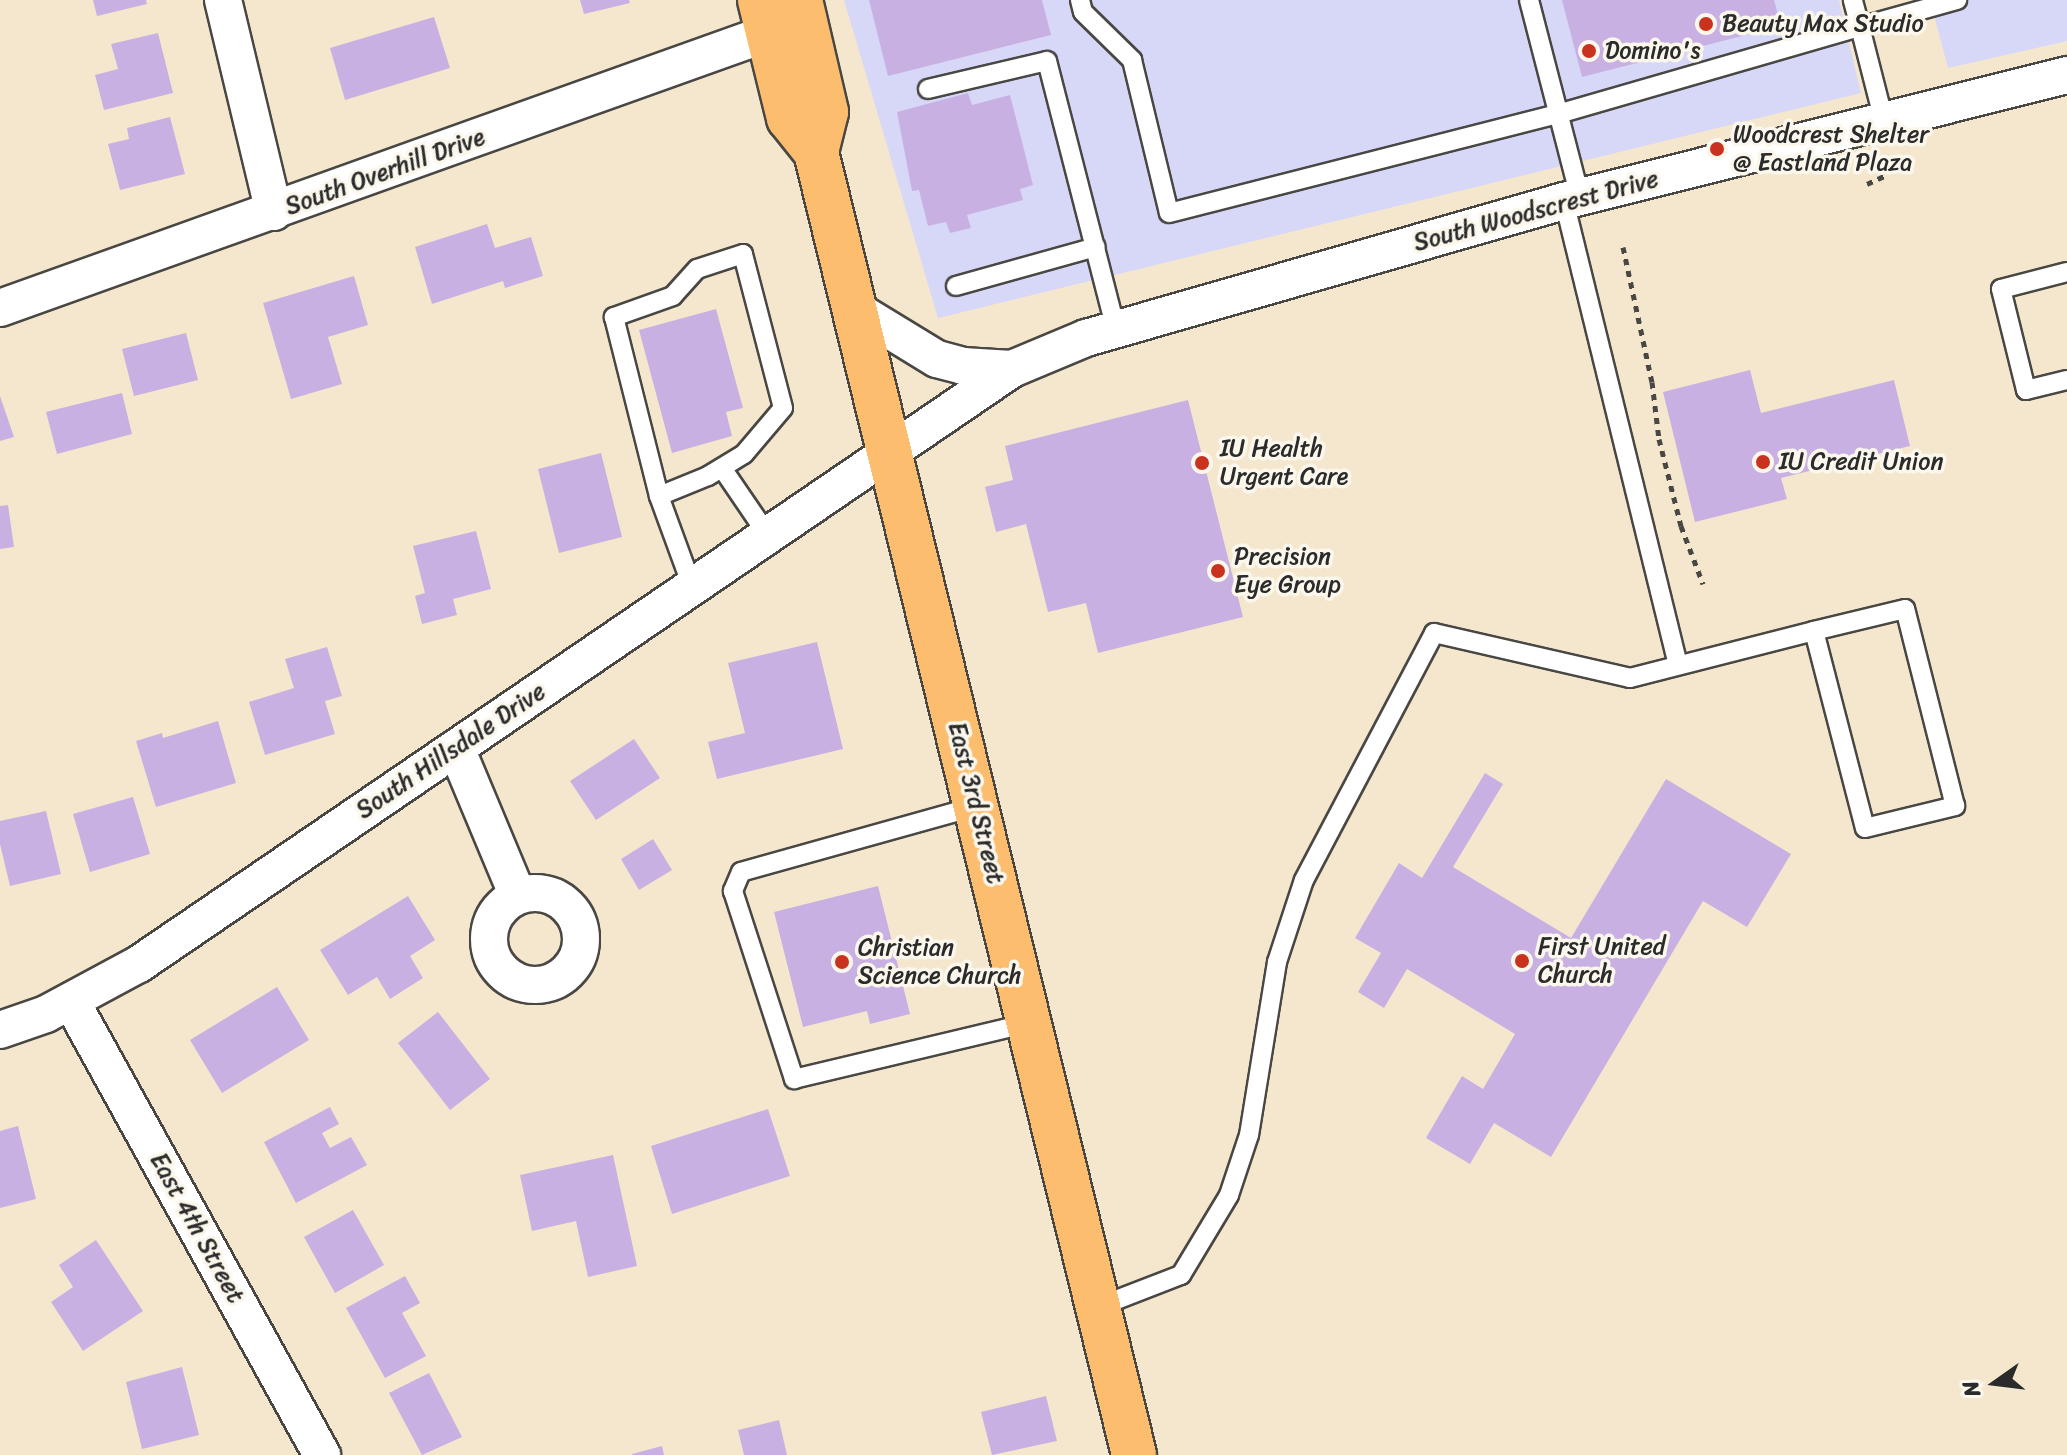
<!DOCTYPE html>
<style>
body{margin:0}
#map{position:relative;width:2067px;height:1455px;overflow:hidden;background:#f4e7ce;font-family:Sriracha,sans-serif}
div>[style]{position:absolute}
.built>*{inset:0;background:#d7d7f8}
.building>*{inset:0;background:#c8b1e2}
.path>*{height:5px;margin-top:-2.5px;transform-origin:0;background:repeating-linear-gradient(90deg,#494743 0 6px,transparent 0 12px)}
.roads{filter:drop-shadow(2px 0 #494743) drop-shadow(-2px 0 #494743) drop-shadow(0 2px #494743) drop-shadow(0 -2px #494743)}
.service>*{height:18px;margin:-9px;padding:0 9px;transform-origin:9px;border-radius:9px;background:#fff}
.minor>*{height:36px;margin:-18px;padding:0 18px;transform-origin:18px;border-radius:18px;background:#fff}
.minor>.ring{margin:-18px;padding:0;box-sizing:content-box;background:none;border:36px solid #fff;border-radius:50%}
.primary>*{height:44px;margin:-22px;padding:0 22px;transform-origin:22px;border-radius:22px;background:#fcbd6f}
.dots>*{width:22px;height:22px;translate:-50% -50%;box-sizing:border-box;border:4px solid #fbf7ec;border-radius:50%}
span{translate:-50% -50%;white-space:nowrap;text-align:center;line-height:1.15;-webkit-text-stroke:7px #fbf7ec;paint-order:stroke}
.poi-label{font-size:24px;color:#2b2b2b}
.left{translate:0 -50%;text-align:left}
.street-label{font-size:24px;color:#2b2b2b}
.north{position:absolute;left:1955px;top:1343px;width:80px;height:80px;-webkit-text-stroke:6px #fbf7ec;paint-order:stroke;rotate:256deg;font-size:22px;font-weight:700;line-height:32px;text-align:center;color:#2b2b2b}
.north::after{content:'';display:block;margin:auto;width:28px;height:36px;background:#2b2b2b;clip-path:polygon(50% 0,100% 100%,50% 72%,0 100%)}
</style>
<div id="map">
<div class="built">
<div style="clip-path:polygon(844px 0,1839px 0,1861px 93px,938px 318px)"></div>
<div style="clip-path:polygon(1930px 0,2067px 0,2067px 41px,1948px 68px)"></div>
</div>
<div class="building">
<div style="clip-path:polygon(93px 0,146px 0,147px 4px,97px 16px)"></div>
<div style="clip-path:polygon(580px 0,629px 0,630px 3px,584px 14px)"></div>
<div style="clip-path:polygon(869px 0,1042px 0,1051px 35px,888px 76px)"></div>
<div style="clip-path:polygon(1562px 0,1774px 0,1781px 26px,1582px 77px)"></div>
<div style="clip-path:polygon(434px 17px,450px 68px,345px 100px,330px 48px)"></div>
<div style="clip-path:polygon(158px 33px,173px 93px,104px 110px,95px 75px,118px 69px,111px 44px)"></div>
<div style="clip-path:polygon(968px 93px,972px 105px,1010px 95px,1033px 185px,1020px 189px,1023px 200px,967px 215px,971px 228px,950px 233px,946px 222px,928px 226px,919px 190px,912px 191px,897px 112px)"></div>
<div style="clip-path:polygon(170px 117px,185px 174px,120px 190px,108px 144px,129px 139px,127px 128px)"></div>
<div style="clip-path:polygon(487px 224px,495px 248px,531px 237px,543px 276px,505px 288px,503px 281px,432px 304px,415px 247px)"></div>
<div style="clip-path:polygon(354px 276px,368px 325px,328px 337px,342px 384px,291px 399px,263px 303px)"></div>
<div style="clip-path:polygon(716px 309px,743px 408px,726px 412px,732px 436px,672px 453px,639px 330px)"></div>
<div style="clip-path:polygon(186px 333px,198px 380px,134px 396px,122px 349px)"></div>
<div style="clip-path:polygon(1750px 370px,1761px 413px,1894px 380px,1910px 446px,1781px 478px,1787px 499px,1695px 522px,1663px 392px)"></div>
<div style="clip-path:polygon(122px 393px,132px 434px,57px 454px,46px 412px)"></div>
<div style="clip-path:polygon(0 396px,14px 437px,0 441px)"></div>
<div style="clip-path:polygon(1188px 400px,1243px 617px,1098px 653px,1086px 603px,1048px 612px,1026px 524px,996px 532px,985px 487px,1013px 480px,1005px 446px)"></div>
<div style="clip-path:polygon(601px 453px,622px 537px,559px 553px,538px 469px)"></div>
<div style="clip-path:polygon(8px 505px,14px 547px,0 549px,0 506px)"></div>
<div style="clip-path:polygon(476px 531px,491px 589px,453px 599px,457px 615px,422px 624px,415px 596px,425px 593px,413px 546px)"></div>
<div style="clip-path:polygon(817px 642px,843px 749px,717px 779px,708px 742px,745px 733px,728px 663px)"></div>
<div style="clip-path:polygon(327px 647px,342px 696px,325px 701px,335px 734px,265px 755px,249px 702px,294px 688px,285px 659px)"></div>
<div style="clip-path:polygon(218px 721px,236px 783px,156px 807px,136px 741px,162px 733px,163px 738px)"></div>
<div style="clip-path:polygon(634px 739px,660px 778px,596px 820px,570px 781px)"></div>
<div style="clip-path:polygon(1485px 773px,1503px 784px,1453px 867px,1571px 938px,1666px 779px,1791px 854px,1747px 927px,1703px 901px,1551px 1157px,1494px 1123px,1470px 1164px,1426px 1138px,1462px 1076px,1483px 1089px,1515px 1034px,1407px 969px,1384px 1008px,1358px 992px,1381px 953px,1355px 938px,1399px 863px,1422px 878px)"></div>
<div style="clip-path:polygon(133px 797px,150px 854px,90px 872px,73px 814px)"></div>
<div style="clip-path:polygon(46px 811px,61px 874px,10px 886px,0 844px,0 821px)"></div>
<div style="clip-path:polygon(653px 839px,672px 870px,639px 890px,621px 859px)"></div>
<div style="clip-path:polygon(878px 886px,910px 1014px,870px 1024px,867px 1011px,803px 1027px,774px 912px)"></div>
<div style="clip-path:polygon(408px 896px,435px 940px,410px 956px,423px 978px,390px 999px,377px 977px,348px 995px,320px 950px)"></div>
<div style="clip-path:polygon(277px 987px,309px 1040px,222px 1093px,190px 1040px)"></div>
<div style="clip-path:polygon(438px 1012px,490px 1079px,450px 1110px,398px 1043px)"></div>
<div style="clip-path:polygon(330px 1107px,339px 1124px,322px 1133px,330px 1148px,351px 1137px,367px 1165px,296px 1203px,264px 1142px)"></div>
<div style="clip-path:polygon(768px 1109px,790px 1176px,672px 1214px,651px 1146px)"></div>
<div style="clip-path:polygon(18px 1126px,36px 1199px,0 1208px,0 1131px)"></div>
<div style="clip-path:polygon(613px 1155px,637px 1266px,588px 1277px,576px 1221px,532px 1231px,520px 1175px)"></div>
<div style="clip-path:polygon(353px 1210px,384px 1265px,335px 1293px,304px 1237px)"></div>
<div style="clip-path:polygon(96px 1240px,143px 1311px,83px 1351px,51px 1302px,73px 1287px,59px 1265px)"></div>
<div style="clip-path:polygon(405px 1276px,420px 1303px,402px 1313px,426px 1356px,385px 1378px,346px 1308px)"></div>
<div style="clip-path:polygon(182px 1367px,199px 1435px,142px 1449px,126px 1382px)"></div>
<div style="clip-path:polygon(429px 1373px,462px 1437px,422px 1455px,389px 1393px)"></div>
<div style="clip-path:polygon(1046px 1396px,1057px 1441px,992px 1455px,981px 1412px)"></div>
<div style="clip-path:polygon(779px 1420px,787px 1455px,744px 1455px,738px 1430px)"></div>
<div style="clip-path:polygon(662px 1446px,664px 1455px,632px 1455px,632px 1454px)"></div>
</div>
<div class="path">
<div style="left:1867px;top:184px;width:21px;rotate:-25deg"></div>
<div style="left:1623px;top:247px;width:138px;rotate:77.9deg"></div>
<div style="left:1652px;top:382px;width:57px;rotate:83deg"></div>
<div style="left:1659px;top:439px;width:90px;rotate:75.8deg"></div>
<div style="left:1681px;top:526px;width:62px;rotate:69.2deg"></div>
</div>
<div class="roads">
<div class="service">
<div style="left:1080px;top:0;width:12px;rotate:76deg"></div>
<div style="left:1083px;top:12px;width:69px;rotate:44.4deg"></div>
<div style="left:1132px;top:60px;width:157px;rotate:76.4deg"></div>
<div style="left:1169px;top:213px;width:401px;rotate:-14.3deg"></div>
<div style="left:1558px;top:114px;width:314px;rotate:-16.1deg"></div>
<div style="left:1860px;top:27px;width:28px;rotate:-105deg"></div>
<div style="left:1529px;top:0;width:203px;rotate:75.5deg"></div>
<div style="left:928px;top:89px;width:122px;rotate:-13.2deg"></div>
<div style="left:1047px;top:61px;width:277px;rotate:75.6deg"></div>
<div style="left:1884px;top:121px;width:97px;rotate:-104.3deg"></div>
<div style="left:1860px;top:27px;width:101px;rotate:-15.6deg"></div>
<div style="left:1564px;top:201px;width:478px;rotate:76.2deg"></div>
<div style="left:2067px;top:272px;width:68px;rotate:165.6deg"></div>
<div style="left:2001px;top:289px;width:104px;rotate:76.1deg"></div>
<div style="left:2026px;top:390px;width:42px;rotate:-13.7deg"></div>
<div style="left:956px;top:286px;width:145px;rotate:-15.6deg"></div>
<div style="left:722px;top:468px;width:80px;rotate:55.7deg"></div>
<div style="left:659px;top:496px;width:53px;rotate:-22.2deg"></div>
<div style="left:708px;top:476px;width:42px;rotate:-31.4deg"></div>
<div style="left:744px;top:454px;width:60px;rotate:-49.7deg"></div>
<div style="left:783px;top:408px;width:159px;rotate:-104.6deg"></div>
<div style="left:743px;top:254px;width:48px;rotate:161.9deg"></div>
<div style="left:697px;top:269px;width:36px;rotate:132deg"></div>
<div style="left:673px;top:296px;width:63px;rotate:160.4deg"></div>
<div style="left:614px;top:317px;width:185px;rotate:75.9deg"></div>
<div style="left:659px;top:496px;width:96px;rotate:69.9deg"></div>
<div style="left:977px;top:806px;width:245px;rotate:164.4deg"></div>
<div style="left:741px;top:872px;width:21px;rotate:113deg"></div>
<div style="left:733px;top:891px;width:198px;rotate:72deg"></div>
<div style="left:794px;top:1079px;width:242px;rotate:-13.4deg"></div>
<div style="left:1098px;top:1307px;width:89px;rotate:-21.1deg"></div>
<div style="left:1181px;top:1275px;width:93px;rotate:-59deg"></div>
<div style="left:1229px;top:1195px;width:63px;rotate:-71.6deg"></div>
<div style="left:1249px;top:1135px;width:175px;rotate:-80.8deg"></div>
<div style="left:1277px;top:962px;width:86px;rotate:-71.8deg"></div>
<div style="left:1304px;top:880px;width:279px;rotate:-62.2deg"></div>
<div style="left:1434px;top:633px;width:201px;rotate:12.9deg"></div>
<div style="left:1630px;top:678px;width:190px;rotate:-14.3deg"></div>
<div style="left:1814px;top:631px;width:203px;rotate:75.5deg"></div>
<div style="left:1865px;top:828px;width:93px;rotate:-13.7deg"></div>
<div style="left:1955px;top:806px;width:203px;rotate:-104.2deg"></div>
<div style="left:1905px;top:609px;width:94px;rotate:166.4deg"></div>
</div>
<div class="minor">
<div style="left:223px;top:0;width:218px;rotate:76.5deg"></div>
<div style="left:0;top:308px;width:816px;rotate:-19.7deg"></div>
<div style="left:855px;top:309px;width:96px;rotate:31.4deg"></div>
<div style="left:937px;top:359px;width:27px;rotate:15deg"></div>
<div style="left:963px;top:366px;width:49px;rotate:3.5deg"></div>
<div style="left:456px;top:748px;width:160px;rotate:67.3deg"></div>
<div class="ring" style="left:489px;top:893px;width:56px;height:56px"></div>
<div style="left:71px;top:1001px;width:519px;rotate:61.06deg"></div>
<div style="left:0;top:1030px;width:49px;rotate:-19.2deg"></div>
<div style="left:46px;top:1014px;width:106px;rotate:-28.3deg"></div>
<div style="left:139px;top:964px;width:1056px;rotate:-34.28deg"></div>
<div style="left:1012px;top:369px;width:80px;rotate:-22.7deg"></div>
<div style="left:1086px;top:338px;width:497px;rotate:-16deg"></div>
<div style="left:1564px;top:201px;width:519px;rotate:-14.06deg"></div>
</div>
<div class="primary">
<div style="left:760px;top:0;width:122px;rotate:76.2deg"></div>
<div style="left:789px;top:118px;width:43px;rotate:51.5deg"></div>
<div style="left:816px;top:152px;width:1341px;rotate:76.28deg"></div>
<div style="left:800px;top:0;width:115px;rotate:76.9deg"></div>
<div style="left:826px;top:112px;width:41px;rotate:104deg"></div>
</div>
</div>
<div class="dots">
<div style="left:1706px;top:24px;background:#c8321e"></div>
<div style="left:1589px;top:51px;background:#c8321e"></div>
<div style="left:1717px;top:149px;background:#c8321e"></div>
<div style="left:1763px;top:462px;background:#c8321e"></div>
<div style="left:1202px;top:463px;background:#c8321e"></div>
<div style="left:1218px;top:571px;background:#c8321e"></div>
<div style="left:1522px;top:961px;background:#c8321e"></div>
<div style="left:842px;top:962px;background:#c8321e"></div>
</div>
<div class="poi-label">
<span class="left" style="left:1722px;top:24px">Beauty Max Studio</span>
<span class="left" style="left:1605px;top:51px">Domino's</span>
<span class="left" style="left:1733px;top:149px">Woodcrest Shelter<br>@ Eastland Plaza</span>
<span class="left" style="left:1220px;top:463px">IU Health<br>Urgent Care</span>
<span class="left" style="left:1779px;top:462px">IU Credit Union</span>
<span class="left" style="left:1234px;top:571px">Precision<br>Eye Group</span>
<span class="left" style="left:1538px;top:961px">First United<br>Church</span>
<span class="left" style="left:858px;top:962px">Christian<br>Science Church</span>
</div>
<div class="street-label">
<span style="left:385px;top:172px;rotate:-20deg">South Overhill Drive</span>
<span style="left:1536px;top:211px;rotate:-15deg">South Woodscrest Drive</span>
<span style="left:451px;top:751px;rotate:-34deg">South Hillsdale Drive</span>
<span style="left:976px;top:803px;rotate:76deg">East 3rd Street</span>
<span style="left:197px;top:1228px;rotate:61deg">East 4th Street</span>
</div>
<div class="north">N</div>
</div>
